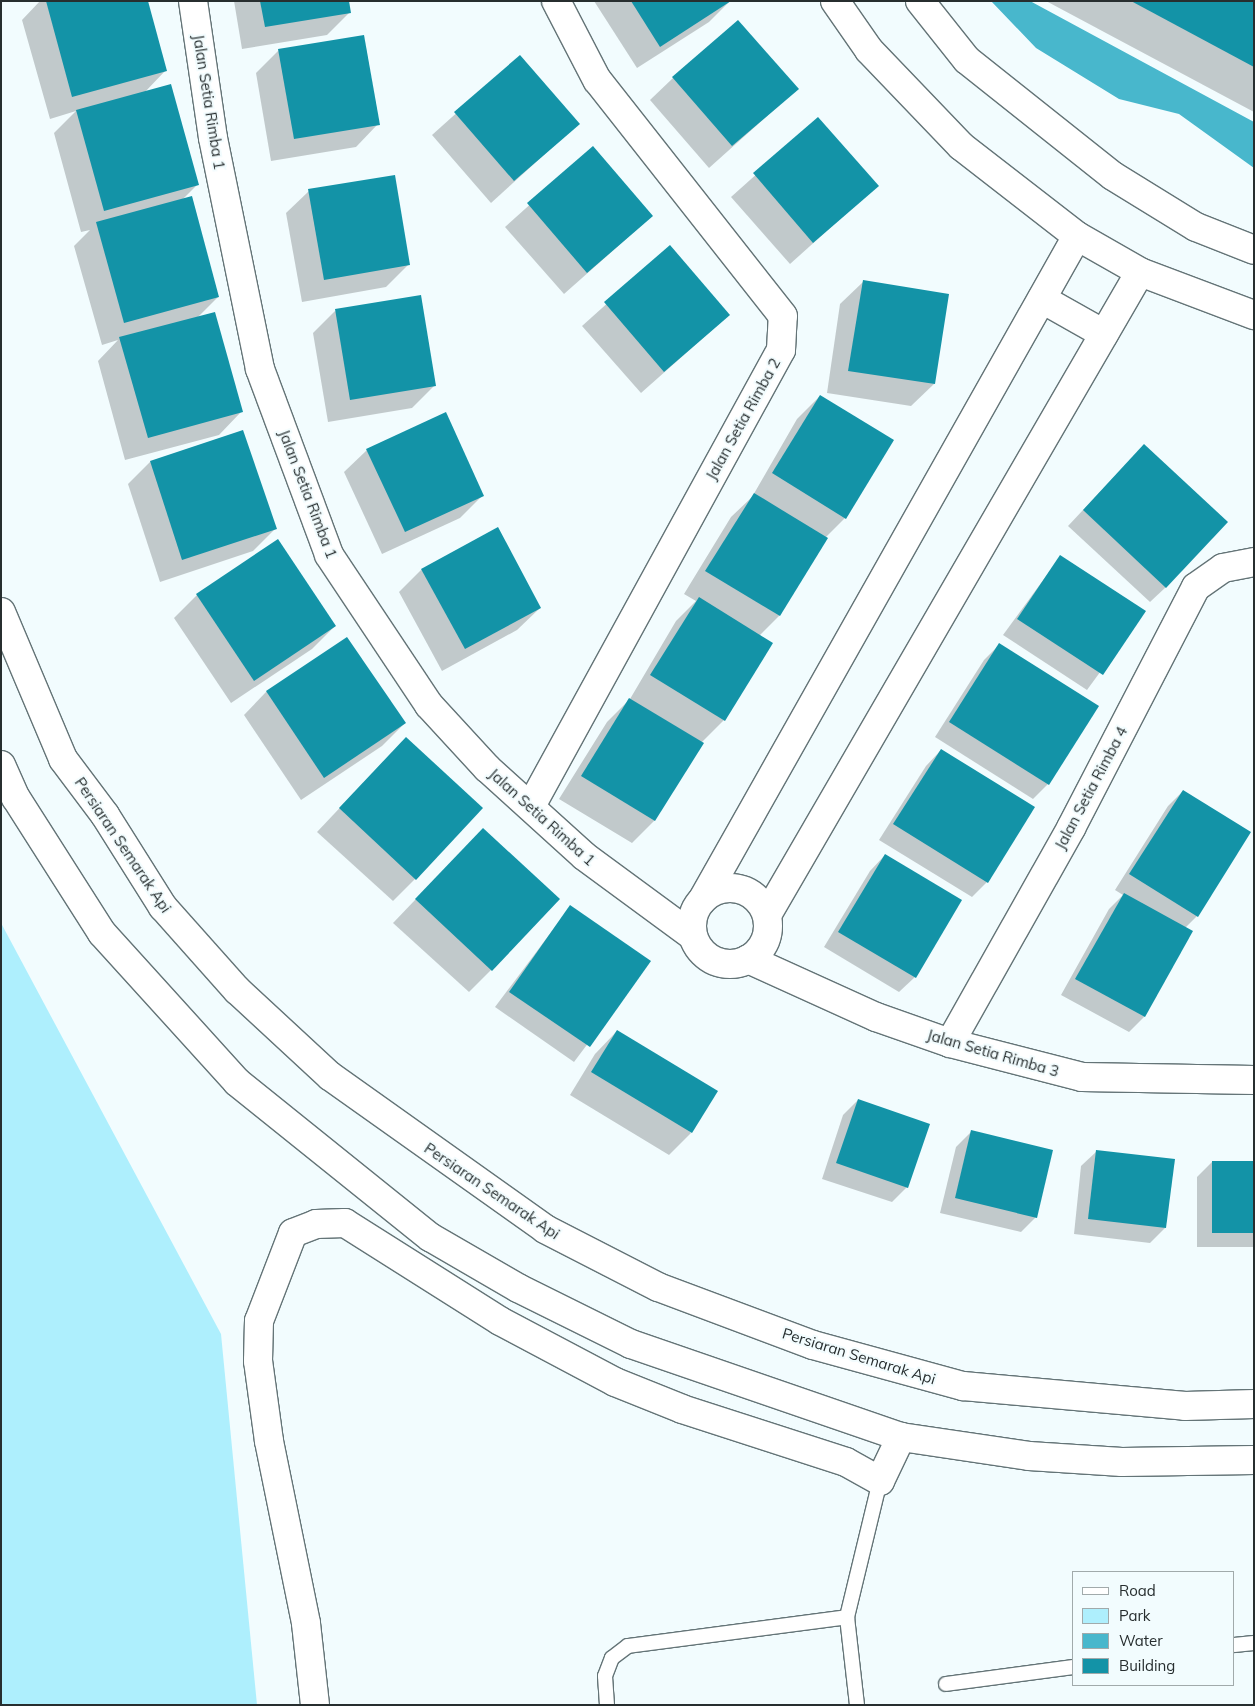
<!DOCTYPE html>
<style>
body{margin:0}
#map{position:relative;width:1255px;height:1706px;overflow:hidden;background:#f2fcfe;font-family:Mulish,sans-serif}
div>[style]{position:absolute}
.green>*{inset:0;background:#aeeffd}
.water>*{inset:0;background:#48b7cc}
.shadow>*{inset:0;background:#0003}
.building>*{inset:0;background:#1393a7}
.roads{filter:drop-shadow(1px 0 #647477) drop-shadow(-1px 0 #647477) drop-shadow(0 1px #647477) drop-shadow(0 -1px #647477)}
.lane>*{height:14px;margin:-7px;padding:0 7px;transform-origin:7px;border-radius:7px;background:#fff}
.street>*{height:28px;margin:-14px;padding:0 14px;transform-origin:14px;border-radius:14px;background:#fff}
.street>.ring{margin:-14px;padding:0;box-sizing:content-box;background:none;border:28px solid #fff;border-radius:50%}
.secondary>*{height:28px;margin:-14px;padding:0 14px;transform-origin:14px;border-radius:14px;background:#fff}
span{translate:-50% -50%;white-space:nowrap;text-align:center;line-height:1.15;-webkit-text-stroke:4px #f2fcfe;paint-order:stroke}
.street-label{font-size:15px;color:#272e2f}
.frame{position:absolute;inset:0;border:2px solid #272e2f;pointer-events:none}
.legend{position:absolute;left:1072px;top:1571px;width:162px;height:115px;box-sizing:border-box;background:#f2fcfe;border:1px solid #a1aaab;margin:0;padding:6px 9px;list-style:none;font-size:15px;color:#272e2f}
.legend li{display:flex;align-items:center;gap:10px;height:25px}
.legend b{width:25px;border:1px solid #a1aaab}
</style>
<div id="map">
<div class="green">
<div style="clip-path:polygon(1px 923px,221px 1334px,257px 1705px,1px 1705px)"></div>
</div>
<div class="water">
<div style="clip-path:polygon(991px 1px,1030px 1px,1254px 122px,1254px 168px,1179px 114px,1119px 99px,1036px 48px)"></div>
</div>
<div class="shadow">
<div style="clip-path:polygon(40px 1px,147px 1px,166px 70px,144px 93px,198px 184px,182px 200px,218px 297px,197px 318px,241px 412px,219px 435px,125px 460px,98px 361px,118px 340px,102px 345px,74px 246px,90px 230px,81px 232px,54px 133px,76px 111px,50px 119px,22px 20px)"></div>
<div style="clip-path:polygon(234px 1px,348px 1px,350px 12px,327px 35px,242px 49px)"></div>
<div style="clip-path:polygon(594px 1px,730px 1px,709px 22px,637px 68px)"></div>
<div style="clip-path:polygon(1046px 1px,1254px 1px,1254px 112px)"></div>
<div style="clip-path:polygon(279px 50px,378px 124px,356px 147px,271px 161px,256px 73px)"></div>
<div style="clip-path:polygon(519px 57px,578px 124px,491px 203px,432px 135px)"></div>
<div style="clip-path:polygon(673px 78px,797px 89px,709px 168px,650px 100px)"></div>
<div style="clip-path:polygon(818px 119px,877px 186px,790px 264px,731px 197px)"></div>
<div style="clip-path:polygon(593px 148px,652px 216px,564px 294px,505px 227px)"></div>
<div style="clip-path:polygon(309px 191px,409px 264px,386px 287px,302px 302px,286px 213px)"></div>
<div style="clip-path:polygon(670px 247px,729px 315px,641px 393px,582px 326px)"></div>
<div style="clip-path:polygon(863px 282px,947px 295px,934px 384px,911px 406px,827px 393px,840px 304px)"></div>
<div style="clip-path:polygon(335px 311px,435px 385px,412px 408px,328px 422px,313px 333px)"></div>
<div style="clip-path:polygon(820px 396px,845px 518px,825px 538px,779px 616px,759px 636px,724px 720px,701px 743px,654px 821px,632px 843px,559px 799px,607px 722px,630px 699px,676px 621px,696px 601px,684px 594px,731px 517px,752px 497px,797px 419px)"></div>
<div style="clip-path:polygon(367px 450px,483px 495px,460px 518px,382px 554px,344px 472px)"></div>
<div style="clip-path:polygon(1129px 461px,1166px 587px,1150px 602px,1068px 526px)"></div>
<div style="clip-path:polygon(150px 462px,275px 529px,253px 551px,160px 582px,128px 484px)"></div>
<div style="clip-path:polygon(1060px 557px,1144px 612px,1087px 690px,1003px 635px)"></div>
<div style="clip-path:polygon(421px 570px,540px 608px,517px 630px,442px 671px,399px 592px)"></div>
<div style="clip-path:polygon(197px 595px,335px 626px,312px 649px,231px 703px,174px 618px)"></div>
<div style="clip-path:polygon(347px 638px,405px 723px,382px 746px,301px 800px,244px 715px,266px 692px)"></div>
<div style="clip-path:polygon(999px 645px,1048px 784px,1033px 799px,935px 737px,984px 660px)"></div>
<div style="clip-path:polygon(941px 750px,987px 882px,972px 897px,879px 840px,926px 766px)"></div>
<div style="clip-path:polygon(384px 761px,415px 879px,393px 901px,317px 832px)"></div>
<div style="clip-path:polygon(1183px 791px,1197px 916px,1185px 928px,1191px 932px,1144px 1017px,1129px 1032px,1061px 995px,1109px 909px,1123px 895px,1115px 890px,1168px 806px)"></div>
<div style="clip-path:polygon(483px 829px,491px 970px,469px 992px,393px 923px)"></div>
<div style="clip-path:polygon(885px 855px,915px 977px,899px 992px,824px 947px,870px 871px)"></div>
<div style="clip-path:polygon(570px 907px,650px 961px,574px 1062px,495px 1007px)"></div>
<div style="clip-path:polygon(617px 1031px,691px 1133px,669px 1155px,570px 1095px,595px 1054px)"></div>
<div style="clip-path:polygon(858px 1100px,907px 1187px,892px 1202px,822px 1179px,843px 1115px)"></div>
<div style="clip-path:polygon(971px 1132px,1036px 1217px,1021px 1232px,940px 1213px,956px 1147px)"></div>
<div style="clip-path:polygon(1097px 1151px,1165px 1228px,1150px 1243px,1074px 1234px,1081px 1166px)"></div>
<div style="clip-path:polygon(1212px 1162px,1254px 1162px,1254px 1247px,1197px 1247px,1197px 1177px)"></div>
</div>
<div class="building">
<div style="clip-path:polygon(46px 1px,148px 1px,167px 71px,72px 97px)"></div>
<div style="clip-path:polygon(260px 1px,349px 1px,351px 13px,265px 27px)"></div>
<div style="clip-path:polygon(631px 1px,731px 1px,660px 47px)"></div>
<div style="clip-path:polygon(1131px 1px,1254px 1px,1254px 67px)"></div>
<div style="clip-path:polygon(738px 20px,799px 89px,732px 146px,672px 77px)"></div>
<div style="clip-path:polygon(364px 35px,380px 125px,294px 139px,278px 49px)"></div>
<div style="clip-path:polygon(520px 55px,580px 124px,514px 181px,454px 112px)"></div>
<div style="clip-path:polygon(171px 84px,199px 185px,104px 211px,76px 110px)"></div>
<div style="clip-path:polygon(818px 117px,879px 186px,813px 243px,753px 173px)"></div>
<div style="clip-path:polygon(593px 146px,653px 216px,587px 273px,527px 203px)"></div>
<div style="clip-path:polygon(395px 175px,410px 265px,324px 280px,308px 189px)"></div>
<div style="clip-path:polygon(192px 196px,219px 297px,124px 323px,96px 222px)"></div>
<div style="clip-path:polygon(670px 245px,730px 315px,664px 372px,604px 302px)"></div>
<div style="clip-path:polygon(863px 280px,949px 294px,935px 384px,848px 371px)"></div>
<div style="clip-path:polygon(421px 295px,436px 386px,350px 400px,335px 309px)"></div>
<div style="clip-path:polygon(215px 312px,243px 412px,148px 438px,119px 337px)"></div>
<div style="clip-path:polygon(820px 395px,894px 440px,846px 519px,772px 473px)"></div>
<div style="clip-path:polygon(446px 412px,484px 496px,405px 532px,366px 449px)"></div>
<div style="clip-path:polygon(243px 430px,277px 529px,182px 560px,150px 461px)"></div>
<div style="clip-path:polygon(1144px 444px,1228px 522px,1166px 588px,1083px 510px)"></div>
<div style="clip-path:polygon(754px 493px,828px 538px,780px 616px,705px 571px)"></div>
<div style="clip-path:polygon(498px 527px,541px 608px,465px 649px,421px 569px)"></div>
<div style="clip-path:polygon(278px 539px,336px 626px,254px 681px,196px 594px)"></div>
<div style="clip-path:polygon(1060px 555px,1146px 611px,1103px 675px,1017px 619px)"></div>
<div style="clip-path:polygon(699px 597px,773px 643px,725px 721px,650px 675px)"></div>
<div style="clip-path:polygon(347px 637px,406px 723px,324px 778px,266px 691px)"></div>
<div style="clip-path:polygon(999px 643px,1099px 706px,1049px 785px,949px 722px)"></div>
<div style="clip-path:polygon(629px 698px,704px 743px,655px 821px,581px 776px)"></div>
<div style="clip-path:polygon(406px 737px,483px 808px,416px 880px,339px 808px)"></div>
<div style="clip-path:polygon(941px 749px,1035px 807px,988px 883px,893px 824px)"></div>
<div style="clip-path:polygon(1183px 790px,1251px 832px,1198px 917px,1129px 874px)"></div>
<div style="clip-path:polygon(483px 828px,560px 899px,492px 971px,415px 899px)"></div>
<div style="clip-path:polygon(885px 854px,962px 900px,916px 978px,838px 932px)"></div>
<div style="clip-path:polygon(1124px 893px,1193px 931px,1145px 1017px,1075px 979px)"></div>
<div style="clip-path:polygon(570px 905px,651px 961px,590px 1047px,509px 992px)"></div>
<div style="clip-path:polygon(617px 1030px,718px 1091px,692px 1133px,591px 1072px)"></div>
<div style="clip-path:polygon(858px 1099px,930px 1124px,908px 1188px,836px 1163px)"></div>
<div style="clip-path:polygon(971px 1130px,1053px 1150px,1037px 1218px,955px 1198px)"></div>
<div style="clip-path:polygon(1096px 1150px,1175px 1159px,1166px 1228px,1088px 1219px)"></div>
<div style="clip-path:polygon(1212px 1161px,1254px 1161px,1254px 1233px,1212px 1233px)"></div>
</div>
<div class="roads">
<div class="lane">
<div style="left:1234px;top:1645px;width:20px;rotate:-6deg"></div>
<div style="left:946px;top:1684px;width:129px;rotate:-7.6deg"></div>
<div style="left:607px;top:1705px;width:29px;rotate:-94deg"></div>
<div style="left:605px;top:1676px;width:19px;rotate:-69deg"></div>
<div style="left:612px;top:1658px;width:20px;rotate:-37deg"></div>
<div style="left:628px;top:1646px;width:221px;rotate:-7.5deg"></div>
<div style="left:857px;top:1705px;width:89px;rotate:-96.5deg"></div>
<div style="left:847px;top:1617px;width:140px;rotate:-76.4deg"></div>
</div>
<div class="street">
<div style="left:193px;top:1px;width:138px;rotate:81.7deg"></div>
<div style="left:213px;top:138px;width:236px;rotate:78.5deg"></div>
<div style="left:260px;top:369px;width:198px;rotate:69.6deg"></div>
<div style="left:329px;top:555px;width:180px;rotate:56.3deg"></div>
<div style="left:429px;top:705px;width:86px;rotate:47.4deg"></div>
<div style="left:487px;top:768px;width:131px;rotate:42.2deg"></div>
<div style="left:584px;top:856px;width:135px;rotate:36.3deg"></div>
<div style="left:1042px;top:299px;width:71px;rotate:29.4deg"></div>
<div style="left:531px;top:806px;width:520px;rotate:-61.27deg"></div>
<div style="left:781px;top:350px;width:34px;rotate:-87deg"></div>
<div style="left:783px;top:316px;width:300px;rotate:-128.2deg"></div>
<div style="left:597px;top:80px;width:89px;rotate:-117.4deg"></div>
<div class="ring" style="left:692px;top:888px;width:48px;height:48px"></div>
<div style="left:703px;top:899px;width:761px;rotate:-60.57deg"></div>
<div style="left:767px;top:915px;width:743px;rotate:-59.88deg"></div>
<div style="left:748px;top:959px;width:141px;rotate:24.4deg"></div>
<div style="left:876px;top:1017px;width:78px;rotate:19.4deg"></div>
<div style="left:950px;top:1043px;width:136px;rotate:14.4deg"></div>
<div style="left:1082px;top:1077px;width:172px;rotate:1deg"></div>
<div style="left:950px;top:1043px;width:247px;rotate:-60.6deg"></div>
<div style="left:1071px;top:828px;width:271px;rotate:-62.6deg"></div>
<div style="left:1196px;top:587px;width:33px;rotate:-35deg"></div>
<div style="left:1223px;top:568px;width:32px;rotate:-11deg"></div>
<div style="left:315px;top:1705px;width:82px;rotate:-96.3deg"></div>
<div style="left:306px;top:1623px;width:186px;rotate:-101.5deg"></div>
<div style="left:269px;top:1441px;width:81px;rotate:-97.8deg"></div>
<div style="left:258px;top:1361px;width:40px;rotate:-88.6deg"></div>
<div style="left:259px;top:1321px;width:94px;rotate:-68.9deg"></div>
<div style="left:293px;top:1233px;width:25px;rotate:-21deg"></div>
<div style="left:316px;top:1224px;width:29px;rotate:-2deg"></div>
<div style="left:345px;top:1223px;width:183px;rotate:32.3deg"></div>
<div style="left:500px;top:1321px;width:130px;rotate:27.9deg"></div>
<div style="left:615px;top:1382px;width:72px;rotate:21.9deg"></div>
<div style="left:682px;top:1409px;width:172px;rotate:17.9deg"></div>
<div style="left:846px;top:1462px;width:39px;rotate:29deg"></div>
<div style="left:880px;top:1481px;width:49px;rotate:-64.5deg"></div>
</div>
<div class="secondary">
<div style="left:835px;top:1px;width:60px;rotate:55.2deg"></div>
<div style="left:869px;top:50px;width:133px;rotate:46.2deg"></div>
<div style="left:961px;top:146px;width:147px;rotate:37.8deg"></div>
<div style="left:1077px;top:236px;width:73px;rotate:29.7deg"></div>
<div style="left:1140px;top:272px;width:122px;rotate:20.7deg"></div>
<div style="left:920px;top:1px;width:75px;rotate:51.5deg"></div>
<div style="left:967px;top:60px;width:186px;rotate:38.5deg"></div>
<div style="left:1113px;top:176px;width:97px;rotate:31.6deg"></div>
<div style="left:1196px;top:227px;width:62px;rotate:21.6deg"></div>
<div style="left:1px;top:612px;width:160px;rotate:67.1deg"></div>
<div style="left:63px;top:759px;width:70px;rotate:53.1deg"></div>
<div style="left:105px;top:815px;width:109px;rotate:57.8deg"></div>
<div style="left:163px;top:907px;width:111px;rotate:48.3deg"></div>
<div style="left:237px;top:990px;width:127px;rotate:42.8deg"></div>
<div style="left:330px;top:1076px;width:264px;rotate:35.4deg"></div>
<div style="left:545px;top:1229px;width:127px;rotate:27.2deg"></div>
<div style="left:658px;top:1287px;width:165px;rotate:20.5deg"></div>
<div style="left:813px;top:1345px;width:156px;rotate:15.3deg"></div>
<div style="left:963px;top:1386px;width:223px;rotate:5.1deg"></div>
<div style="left:1185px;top:1406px;width:69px;rotate:-1.7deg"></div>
<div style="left:1px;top:765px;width:36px;rotate:66deg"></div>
<div style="left:16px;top:798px;width:160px;rotate:57.5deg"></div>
<div style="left:102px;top:933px;width:201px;rotate:47.8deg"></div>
<div style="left:237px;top:1082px;width:248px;rotate:38.8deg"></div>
<div style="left:430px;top:1237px;width:102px;rotate:30.1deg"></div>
<div style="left:518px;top:1288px;width:126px;rotate:26.4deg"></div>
<div style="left:631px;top:1344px;width:286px;rotate:19deg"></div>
<div style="left:901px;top:1437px;width:129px;rotate:8.4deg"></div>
<div style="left:1029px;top:1456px;width:93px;rotate:3.7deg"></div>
<div style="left:1122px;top:1462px;width:132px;rotate:-0.9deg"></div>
</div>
</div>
<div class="street-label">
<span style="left:209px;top:102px;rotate:81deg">Jalan Setia Rimba 1</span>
<span style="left:743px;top:419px;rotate:-61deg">Jalan Setia Rimba 2</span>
<span style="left:308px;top:494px;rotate:69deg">Jalan Setia Rimba 1</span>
<span style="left:1091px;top:788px;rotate:-62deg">Jalan Setia Rimba 4</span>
<span style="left:542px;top:817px;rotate:42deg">Jalan Setia Rimba 1</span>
<span style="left:123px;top:845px;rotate:56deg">Persiaran Semarak Api</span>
<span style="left:993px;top:1053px;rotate:16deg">Jalan Setia Rimba 3</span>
<span style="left:492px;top:1191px;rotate:34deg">Persiaran Semarak Api</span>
<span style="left:859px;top:1356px;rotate:17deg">Persiaran Semarak Api</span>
</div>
<div class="frame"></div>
<ul class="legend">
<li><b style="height:6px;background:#fff"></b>Road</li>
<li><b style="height:14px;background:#aeeffd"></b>Park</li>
<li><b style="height:14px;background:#48b7cc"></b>Water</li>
<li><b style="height:14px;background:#1393a7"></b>Building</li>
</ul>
</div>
